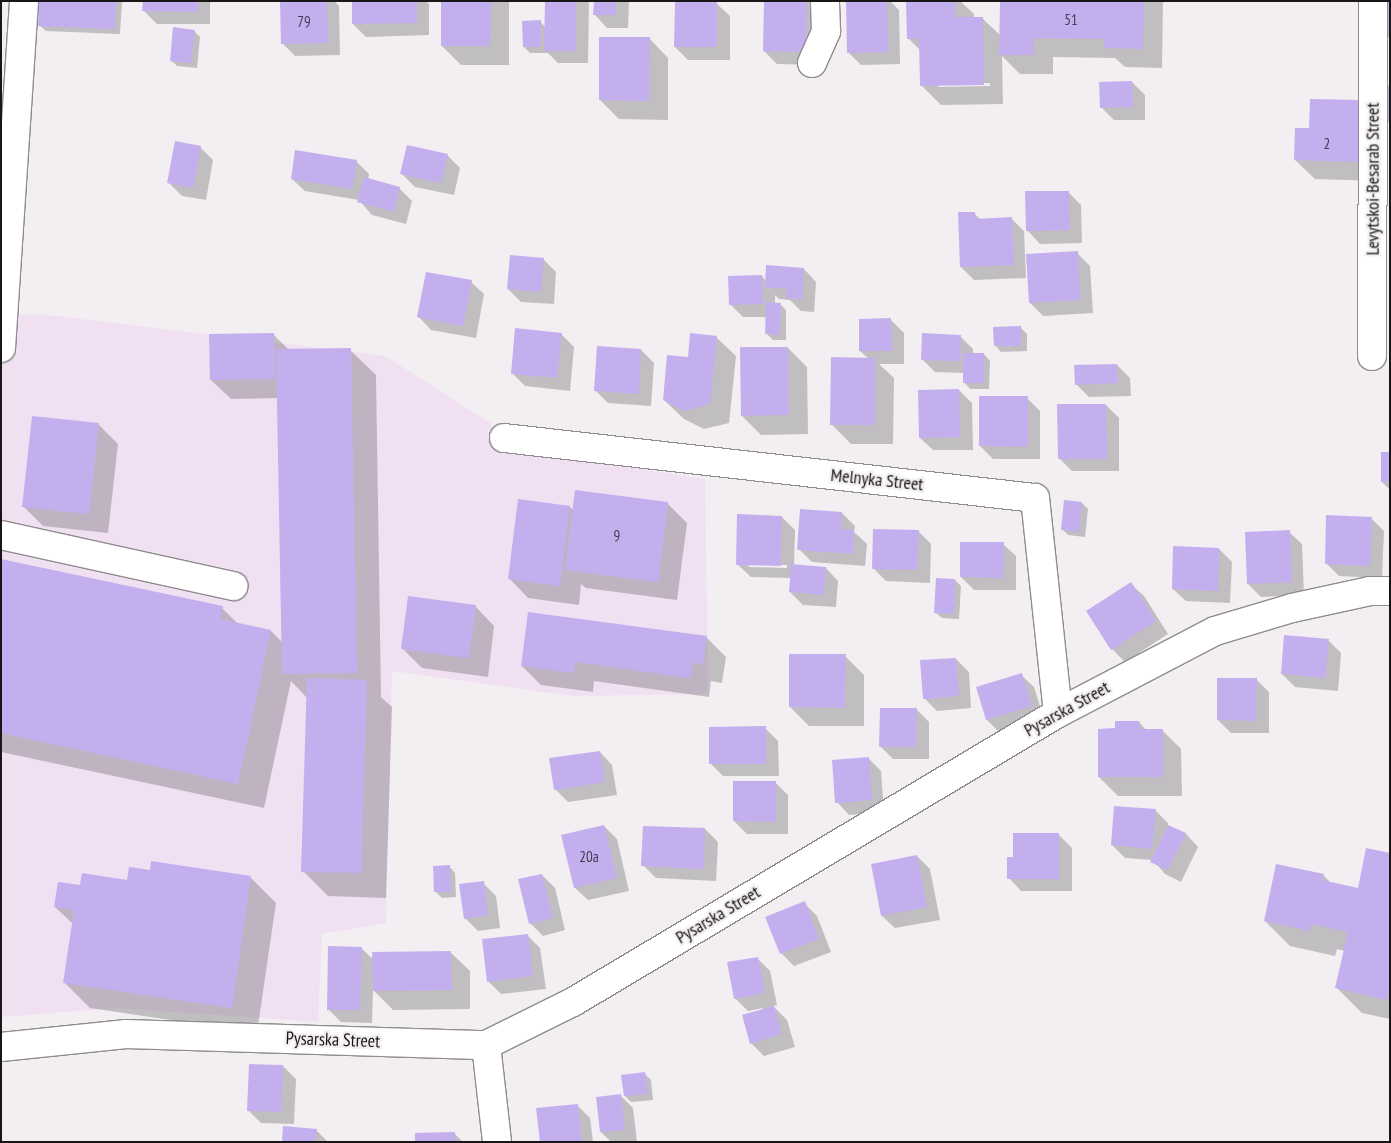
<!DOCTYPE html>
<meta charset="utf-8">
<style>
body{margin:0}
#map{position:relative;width:1391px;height:1143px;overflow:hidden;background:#f2eef2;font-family:"PT Sans Narrow",sans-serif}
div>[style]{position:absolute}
.industrial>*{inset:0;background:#f0e0f2}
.shadow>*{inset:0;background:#0003}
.building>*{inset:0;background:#c4afee}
.roads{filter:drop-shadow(1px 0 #8f8c8f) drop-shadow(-1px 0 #8f8c8f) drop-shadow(0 1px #8f8c8f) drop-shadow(0 -1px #8f8c8f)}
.minor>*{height:28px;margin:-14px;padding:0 14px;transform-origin:14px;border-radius:14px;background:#fff}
span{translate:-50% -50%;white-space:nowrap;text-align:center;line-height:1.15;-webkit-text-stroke:4.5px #f2eef2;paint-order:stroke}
.number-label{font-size:15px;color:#433c4d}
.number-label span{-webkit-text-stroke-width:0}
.street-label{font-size:18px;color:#181617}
.frame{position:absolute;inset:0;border:2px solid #181617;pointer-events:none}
</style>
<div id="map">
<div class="industrial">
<div style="clip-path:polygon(1px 314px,48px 315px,385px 356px,492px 424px,492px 447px,705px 479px,708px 694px,573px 696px,392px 671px,386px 923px,322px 934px,318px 1022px,117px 1008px,1px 1017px)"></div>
</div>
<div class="shadow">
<div style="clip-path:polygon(40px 1px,122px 1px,120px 34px,46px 31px,39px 25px)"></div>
<div style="clip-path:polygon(144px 1px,210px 1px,210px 24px,157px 24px,144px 11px)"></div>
<div style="clip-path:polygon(281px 1px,334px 1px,339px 6px,340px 55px,295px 56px,282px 43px)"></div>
<div style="clip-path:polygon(353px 1px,426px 1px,429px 4px,429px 35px,366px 37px,353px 24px)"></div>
<div style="clip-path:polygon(442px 1px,509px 1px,509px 65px,461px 65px,442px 46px)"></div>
<div style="clip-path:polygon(546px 1px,589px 1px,588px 63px,558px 63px,548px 53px,530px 53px,524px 47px,540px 21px,545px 27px)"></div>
<div style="clip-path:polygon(595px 1px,629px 1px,628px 28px,607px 28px,595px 15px)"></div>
<div style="clip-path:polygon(765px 1px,809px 1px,820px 12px,818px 65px,777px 64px,764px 51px)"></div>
<div style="clip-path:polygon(847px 1px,890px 1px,899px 10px,900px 64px,861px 65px,848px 52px)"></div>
<div style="clip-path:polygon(evenodd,908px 1px,960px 1px,974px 14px,974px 18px,982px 18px,1001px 36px,1001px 1px,1163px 1px,1162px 68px,1125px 67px,1115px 58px,1053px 57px,1053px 74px,1020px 74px,1002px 56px,1003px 104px,941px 105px,921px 85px,921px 51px,908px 38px,908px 1px,990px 83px,990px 86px,938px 87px,938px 84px,990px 83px)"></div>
<div style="clip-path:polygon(1390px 1px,1390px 39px,1383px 32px)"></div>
<div style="clip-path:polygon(717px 4px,730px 16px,730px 60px,688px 60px,675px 47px)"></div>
<div style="clip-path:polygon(194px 31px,200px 37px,197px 68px,177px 66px,171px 60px)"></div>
<div style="clip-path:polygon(649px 38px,668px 58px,668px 120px,619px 119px,600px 100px)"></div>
<div style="clip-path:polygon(1132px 82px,1145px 95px,1145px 120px,1114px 120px,1101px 107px)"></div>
<div style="clip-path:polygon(1389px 87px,1390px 87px,1390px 161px,1389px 161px)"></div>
<div style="clip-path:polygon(1311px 100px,1378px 181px,1315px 179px,1295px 160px,1310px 129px)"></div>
<div style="clip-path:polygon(200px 147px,213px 160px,206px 200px,182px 196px,169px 183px)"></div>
<div style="clip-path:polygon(447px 155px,460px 168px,454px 195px,415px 187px,402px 174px)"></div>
<div style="clip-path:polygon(356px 161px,369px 174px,368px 180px,399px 188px,412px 201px,406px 224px,372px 215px,359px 200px,305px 191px,292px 179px)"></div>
<div style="clip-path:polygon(1068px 192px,1081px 205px,1082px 243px,1040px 244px,1028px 231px)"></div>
<div style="clip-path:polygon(974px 213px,981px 220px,1011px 218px,1024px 231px,1026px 278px,974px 280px,961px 267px)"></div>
<div style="clip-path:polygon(1077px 253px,1090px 266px,1093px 313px,1043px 316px,1030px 303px)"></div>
<div style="clip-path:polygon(543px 259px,556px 272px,554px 304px,521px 302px,508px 289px)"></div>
<div style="clip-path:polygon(804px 269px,816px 282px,814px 312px,801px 311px,790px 300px,779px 299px,775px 295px,775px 304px,780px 304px,786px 310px,786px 340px,773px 340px,767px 334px,767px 317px,743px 317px,730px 304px,762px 276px,766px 281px)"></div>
<div style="clip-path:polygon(471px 282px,484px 294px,476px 338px,431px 330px,419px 317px)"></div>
<div style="clip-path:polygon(891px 320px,904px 333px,904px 364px,879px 364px,894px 378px,893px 444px,851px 444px,831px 424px,869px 359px,860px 351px)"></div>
<div style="clip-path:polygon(1021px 328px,1027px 334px,1027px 351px,1001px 352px,995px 345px)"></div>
<div style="clip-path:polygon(273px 334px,289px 350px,350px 350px,376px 375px,381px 697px,392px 707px,386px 898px,328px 896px,303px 871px,307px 698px,291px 681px,264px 808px,1px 752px,1px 560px,222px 608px,238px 624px,271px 631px,282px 642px,278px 398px,231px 399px,211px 380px)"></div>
<div style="clip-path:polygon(561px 334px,574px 347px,570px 391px,525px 386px,512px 373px)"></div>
<div style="clip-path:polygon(960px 336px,973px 349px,973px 354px,984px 354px,990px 361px,989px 389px,970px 389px,964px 382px,964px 373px,935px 372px,922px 359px)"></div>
<div style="clip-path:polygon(716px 337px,736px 356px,729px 423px,704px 429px,684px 419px,664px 400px,689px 358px)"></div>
<div style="clip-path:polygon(788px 348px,807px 367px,808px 434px,761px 435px,742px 416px)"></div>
<div style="clip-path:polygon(641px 350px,654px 363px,651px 406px,608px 403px,595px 390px)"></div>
<div style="clip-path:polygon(1117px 365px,1130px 378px,1131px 396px,1089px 397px,1076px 384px)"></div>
<div style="clip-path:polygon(959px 390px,972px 403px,973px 450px,933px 450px,920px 438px)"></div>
<div style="clip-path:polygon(1027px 398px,1040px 411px,1040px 459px,993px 459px,980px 446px)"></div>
<div style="clip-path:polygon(1106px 405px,1119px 418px,1119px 471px,1072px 471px,1059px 458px)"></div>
<div style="clip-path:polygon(98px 424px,118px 444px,108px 533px,43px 526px,23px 506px)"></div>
<div style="clip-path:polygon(1390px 453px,1390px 488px,1388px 488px,1382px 482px)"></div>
<div style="clip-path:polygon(576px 492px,668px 504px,687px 523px,677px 600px,586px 588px,581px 584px,579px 605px,528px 598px,509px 578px,519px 500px,570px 507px,574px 511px)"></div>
<div style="clip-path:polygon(1082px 503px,1088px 509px,1085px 537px,1068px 535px,1062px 529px)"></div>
<div style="clip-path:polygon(842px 513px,855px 526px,854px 532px,867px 544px,865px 566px,812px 562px,799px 549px)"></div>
<div style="clip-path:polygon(evenodd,782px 517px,795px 530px,794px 565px,826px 568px,838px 581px,836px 607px,803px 605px,790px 592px,791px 578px,751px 577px,738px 565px,782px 517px,749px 564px,787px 565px,787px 568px,749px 567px,749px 564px)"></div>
<div style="clip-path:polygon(1371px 518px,1384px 531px,1382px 578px,1339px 576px,1326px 563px)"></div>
<div style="clip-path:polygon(918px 531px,931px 544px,930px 583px,886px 581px,873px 568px)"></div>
<div style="clip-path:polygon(1289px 532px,1302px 544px,1304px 595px,1261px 597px,1248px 584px)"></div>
<div style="clip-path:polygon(1003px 544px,1016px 556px,1016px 590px,974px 590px,961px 577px)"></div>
<div style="clip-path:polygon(1219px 549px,1232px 562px,1230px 603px,1186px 601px,1173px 589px)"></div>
<div style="clip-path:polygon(955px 580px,961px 586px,959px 619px,942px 618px,935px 612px)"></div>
<div style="clip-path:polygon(1131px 584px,1144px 596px,1168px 634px,1125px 662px,1112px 649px)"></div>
<div style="clip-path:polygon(475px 606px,494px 626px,488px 677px,422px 668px,403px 649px)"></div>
<div style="clip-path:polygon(706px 637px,726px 657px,722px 683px,711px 681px,709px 697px,594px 681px,593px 692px,541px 685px,522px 666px)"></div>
<div style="clip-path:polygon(1328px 640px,1341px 653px,1338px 691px,1295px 687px,1282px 674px)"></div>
<div style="clip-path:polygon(845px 656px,864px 675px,864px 726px,809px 726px,790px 707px)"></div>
<div style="clip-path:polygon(956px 659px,969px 672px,971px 708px,937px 711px,924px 698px)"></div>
<div style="clip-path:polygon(1021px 675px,1034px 687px,1044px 719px,1000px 733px,987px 720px,977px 688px)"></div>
<div style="clip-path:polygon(1256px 679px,1269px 692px,1269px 733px,1231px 733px,1218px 720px)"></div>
<div style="clip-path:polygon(916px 709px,929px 722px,929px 759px,893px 759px,880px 746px)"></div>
<div style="clip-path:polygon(1139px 722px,1146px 730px,1162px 730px,1181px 749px,1182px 796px,1118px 796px,1099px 777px,1116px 730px)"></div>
<div style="clip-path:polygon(765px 728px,778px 741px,779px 776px,723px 776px,710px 763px)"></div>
<div style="clip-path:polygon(600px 752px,612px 765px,617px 795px,568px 802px,555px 789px)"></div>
<div style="clip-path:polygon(868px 758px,881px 771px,884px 812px,849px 815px,837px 802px)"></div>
<div style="clip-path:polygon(775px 782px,788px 795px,788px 834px,747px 834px,734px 821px)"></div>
<div style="clip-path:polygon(1155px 810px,1168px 823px,1168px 826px,1186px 834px,1198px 847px,1181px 882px,1165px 874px,1153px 860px,1125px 858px,1112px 845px)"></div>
<div style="clip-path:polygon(604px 826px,617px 839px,629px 891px,588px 900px,575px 888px)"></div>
<div style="clip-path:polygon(705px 829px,718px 842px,716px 881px,656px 878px,643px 865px)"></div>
<div style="clip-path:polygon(1059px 835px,1072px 848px,1072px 891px,1021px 891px,1009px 878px,1014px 858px)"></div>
<div style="clip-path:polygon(1390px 854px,1390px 1019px,1362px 1013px,1337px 988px,1345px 951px,1337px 949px,1335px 956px,1290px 946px,1265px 921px,1323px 875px,1331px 883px,1359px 889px)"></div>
<div style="clip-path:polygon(917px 856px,930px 869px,940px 920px,895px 928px,882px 916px)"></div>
<div style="clip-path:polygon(152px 863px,251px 878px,276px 903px,257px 1033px,90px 1008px,64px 982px,73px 924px,55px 907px,81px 887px,128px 882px,151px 872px)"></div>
<div style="clip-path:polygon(449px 866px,455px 873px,456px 897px,442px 898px,436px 892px)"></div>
<div style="clip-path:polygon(542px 875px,555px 888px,565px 930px,543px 936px,530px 923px)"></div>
<div style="clip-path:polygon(483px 883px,496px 896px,500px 928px,478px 931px,465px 918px)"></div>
<div style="clip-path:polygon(804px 903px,817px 916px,831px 952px,794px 966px,781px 953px)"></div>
<div style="clip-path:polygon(527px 935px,540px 948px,546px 989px,501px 994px,488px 981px)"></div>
<div style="clip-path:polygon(361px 948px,374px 960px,450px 952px,470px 971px,470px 1009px,393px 1010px,373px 990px,372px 1023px,341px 1022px,328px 1009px)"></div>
<div style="clip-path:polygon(757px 958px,770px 971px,777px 1005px,773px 1006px,787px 1020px,795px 1047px,764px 1056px,751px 1043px,763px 1008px,748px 1011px,735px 998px)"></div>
<div style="clip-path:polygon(283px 1066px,296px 1079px,294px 1124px,261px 1123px,248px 1110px)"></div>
<div style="clip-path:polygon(645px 1074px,651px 1080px,653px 1100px,631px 1102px,625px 1096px)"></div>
<div style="clip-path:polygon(620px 1095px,633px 1108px,637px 1142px,611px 1142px,601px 1132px)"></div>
<div style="clip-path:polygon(577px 1105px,590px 1118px,593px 1142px,542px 1142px)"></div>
<div style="clip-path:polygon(316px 1130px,328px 1142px,283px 1142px)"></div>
<div style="clip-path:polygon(454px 1133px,463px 1142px,416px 1142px)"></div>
</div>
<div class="building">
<div style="clip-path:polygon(39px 1px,116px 1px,115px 29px,38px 26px)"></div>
<div style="clip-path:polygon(143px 1px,198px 1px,198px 12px,142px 11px)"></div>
<div style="clip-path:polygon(280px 1px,327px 1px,328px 43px,281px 44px)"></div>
<div style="clip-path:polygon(352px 1px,417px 1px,417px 23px,352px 24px)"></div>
<div style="clip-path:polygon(441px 1px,491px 1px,490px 46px,441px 46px)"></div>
<div style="clip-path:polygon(545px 1px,576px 1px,576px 51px,544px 51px)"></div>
<div style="clip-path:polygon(594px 1px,616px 1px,616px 15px,593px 15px)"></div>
<div style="clip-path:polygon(764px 1px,807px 1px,806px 52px,763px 51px)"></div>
<div style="clip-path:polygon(846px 1px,887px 1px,888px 52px,847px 53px)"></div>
<div style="clip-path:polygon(906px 1px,955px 1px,955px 17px,983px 17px,984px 85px,920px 86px,919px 39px,907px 39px)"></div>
<div style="clip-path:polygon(1000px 1px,1144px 1px,1143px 49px,1104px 48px,1104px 39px,1034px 38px,1034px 55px,999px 55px)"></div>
<div style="clip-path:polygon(1382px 1px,1390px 1px,1390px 33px,1381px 33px)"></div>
<div style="clip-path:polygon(675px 2px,717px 2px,717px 47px,674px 47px)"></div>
<div style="clip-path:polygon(541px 20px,541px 47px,523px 47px,522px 21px)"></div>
<div style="clip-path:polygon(173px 27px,195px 30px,191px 63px,170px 61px)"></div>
<div style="clip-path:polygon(599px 37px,650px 37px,649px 101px,599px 100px)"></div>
<div style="clip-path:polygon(1132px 81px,1133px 107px,1100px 108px,1099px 82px)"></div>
<div style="clip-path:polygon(1390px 85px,1390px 122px,1388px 122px,1388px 86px)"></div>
<div style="clip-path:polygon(1310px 99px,1361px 100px,1359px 162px,1294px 160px,1295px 128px,1309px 128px)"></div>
<div style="clip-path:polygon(175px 141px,201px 146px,193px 188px,167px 183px)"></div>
<div style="clip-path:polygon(407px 145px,448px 154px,441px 183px,400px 174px)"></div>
<div style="clip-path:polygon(295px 150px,357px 160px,352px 189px,291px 179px)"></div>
<div style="clip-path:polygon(364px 177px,400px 187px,394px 212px,357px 202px)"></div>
<div style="clip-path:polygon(1025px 191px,1069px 191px,1070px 230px,1026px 231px)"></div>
<div style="clip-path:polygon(958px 212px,975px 212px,975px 219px,1012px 217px,1014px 265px,960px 267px)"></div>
<div style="clip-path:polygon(1078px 251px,1080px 300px,1029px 303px,1026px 254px)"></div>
<div style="clip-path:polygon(510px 255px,544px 258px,541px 292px,507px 289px)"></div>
<div style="clip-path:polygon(766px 265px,804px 268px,802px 300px,786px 298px,787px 289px,765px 287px)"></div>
<div style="clip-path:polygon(426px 272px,472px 280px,463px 326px,417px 317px)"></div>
<div style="clip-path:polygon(762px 275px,763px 304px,729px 305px,728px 276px)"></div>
<div style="clip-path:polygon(766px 302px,781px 303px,780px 335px,765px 334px)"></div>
<div style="clip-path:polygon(891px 318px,892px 351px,859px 351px,859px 319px)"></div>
<div style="clip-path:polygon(1021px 326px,1021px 346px,994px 346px,993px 327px)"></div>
<div style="clip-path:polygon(515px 328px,562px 333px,557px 378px,511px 374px)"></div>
<div style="clip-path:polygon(274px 333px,275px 379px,210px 380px,209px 334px)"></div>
<div style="clip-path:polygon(690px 333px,717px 336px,710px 404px,684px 411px,663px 400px,667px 355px,688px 357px)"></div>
<div style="clip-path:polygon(922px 333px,961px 335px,960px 361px,921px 360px)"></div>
<div style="clip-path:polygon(597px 346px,641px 349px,639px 394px,594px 391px)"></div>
<div style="clip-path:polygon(740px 347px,788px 347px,789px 415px,741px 416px)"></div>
<div style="clip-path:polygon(351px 348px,357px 673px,282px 674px,276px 349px)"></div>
<div style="clip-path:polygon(963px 353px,984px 353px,984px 383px,963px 383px)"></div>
<div style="clip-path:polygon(831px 357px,875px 358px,875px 425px,830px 425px)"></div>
<div style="clip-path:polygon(1117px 364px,1118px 383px,1075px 385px,1074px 365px)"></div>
<div style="clip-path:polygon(959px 389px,960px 437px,919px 438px,918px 390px)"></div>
<div style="clip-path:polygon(979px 396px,1028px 396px,1028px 447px,979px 446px)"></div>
<div style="clip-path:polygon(1057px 404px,1106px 404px,1107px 459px,1058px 459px)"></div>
<div style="clip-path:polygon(32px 416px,99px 423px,89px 514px,22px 507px)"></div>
<div style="clip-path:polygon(1381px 452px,1390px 452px,1390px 482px,1381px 482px)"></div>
<div style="clip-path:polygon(575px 490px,668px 502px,658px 582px,565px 570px)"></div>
<div style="clip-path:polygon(518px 499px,570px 506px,560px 586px,508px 579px)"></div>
<div style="clip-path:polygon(1064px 500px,1082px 502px,1079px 532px,1061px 530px)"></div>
<div style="clip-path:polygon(800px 509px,842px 512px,841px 529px,854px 530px,853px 554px,797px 550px)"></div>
<div style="clip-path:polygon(737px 514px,782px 516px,781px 566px,736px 565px)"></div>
<div style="clip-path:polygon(1326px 515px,1372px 517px,1370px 566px,1325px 564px)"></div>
<div style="clip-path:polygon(873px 529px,919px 530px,917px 570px,872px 569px)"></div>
<div style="clip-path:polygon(1290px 530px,1292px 582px,1247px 584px,1245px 532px)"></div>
<div style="clip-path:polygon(960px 542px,1004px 542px,1003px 578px,960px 577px)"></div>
<div style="clip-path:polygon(1173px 546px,1219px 548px,1218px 591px,1172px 589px)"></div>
<div style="clip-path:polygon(1px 559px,223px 606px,220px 619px,271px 630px,238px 784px,1px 733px)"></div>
<div style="clip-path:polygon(791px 564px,826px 567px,824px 595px,789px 592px)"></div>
<div style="clip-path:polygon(936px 578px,955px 579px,954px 614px,934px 613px)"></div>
<div style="clip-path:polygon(1131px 582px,1156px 621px,1111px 650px,1086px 611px)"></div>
<div style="clip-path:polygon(408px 596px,476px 605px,469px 658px,401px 649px)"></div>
<div style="clip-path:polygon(528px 612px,707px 636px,703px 664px,692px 663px,690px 678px,575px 662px,574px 673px,521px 666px)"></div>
<div style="clip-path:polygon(1284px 635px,1329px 639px,1325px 678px,1281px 674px)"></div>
<div style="clip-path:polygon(789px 654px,846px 654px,845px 708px,789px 707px)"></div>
<div style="clip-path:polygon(956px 658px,959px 696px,923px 699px,920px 660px)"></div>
<div style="clip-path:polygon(1022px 673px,1032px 706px,986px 720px,976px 687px)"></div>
<div style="clip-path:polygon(307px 678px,367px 680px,361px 873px,301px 872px)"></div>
<div style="clip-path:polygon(1217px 678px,1257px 678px,1256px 721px,1217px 720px)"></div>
<div style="clip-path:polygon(880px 708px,917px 708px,916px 747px,879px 747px)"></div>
<div style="clip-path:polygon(1115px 721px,1139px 721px,1140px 729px,1163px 729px,1163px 777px,1098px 777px,1098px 729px,1115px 728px)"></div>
<div style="clip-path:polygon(766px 726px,766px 764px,709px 764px,709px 727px)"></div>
<div style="clip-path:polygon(600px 751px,605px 782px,554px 790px,549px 758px)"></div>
<div style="clip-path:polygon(869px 757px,872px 800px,835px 803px,832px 760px)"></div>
<div style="clip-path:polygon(733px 781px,776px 781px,776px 822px,733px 821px)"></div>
<div style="clip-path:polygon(1114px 806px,1156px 809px,1152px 849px,1111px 845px)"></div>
<div style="clip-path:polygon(604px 825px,617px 878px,574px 888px,561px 835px)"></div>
<div style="clip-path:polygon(1168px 825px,1186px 833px,1168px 870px,1150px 862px)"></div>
<div style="clip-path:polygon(643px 826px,705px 828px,704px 869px,641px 866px)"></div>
<div style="clip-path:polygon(1013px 833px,1059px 833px,1059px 879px,1007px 879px,1007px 857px,1013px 857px)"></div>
<div style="clip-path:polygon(1366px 848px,1390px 853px,1390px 988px,1387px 1000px,1335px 988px,1348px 932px,1311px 924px,1310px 931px,1264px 921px,1276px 864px,1324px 874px,1322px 880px,1358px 888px)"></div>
<div style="clip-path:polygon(917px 855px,927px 907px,881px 916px,871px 864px)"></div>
<div style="clip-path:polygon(151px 861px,251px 876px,232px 1008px,63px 983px,74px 910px,54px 907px,58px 882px,80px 885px,82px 873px,127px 880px,129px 867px,150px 870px)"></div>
<div style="clip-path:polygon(450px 865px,451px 892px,434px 892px,433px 866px)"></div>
<div style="clip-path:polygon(542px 874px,553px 918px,529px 924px,518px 879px)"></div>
<div style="clip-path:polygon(484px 881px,488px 915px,464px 919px,459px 884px)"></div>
<div style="clip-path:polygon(805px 901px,819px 939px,780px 954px,765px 917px)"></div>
<div style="clip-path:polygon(528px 934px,533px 976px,487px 982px,482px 939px)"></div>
<div style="clip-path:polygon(328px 946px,362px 947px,360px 1010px,327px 1010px)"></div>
<div style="clip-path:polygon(451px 951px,452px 990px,373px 991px,372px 952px)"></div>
<div style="clip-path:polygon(758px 957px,765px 993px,734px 999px,727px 962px)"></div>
<div style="clip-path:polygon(774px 1006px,782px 1034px,750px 1044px,742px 1015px)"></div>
<div style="clip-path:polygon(249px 1064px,283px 1065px,281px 1112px,247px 1111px)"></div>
<div style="clip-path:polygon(645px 1072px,648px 1094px,624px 1096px,621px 1075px)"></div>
<div style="clip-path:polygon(621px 1094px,625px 1130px,600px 1132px,596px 1097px)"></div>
<div style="clip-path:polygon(578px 1104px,582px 1142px,540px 1142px,536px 1108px)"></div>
<div style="clip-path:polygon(283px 1126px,317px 1129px,315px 1142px,282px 1142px)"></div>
<div style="clip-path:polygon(455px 1132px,455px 1142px,415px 1142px,415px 1133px)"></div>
</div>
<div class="roads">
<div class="minor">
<div style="left:812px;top:63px;width:35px;rotate:-66deg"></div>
<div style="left:826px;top:31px;width:30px;rotate:-92deg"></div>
<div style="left:1px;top:348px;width:348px;rotate:-86.2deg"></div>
<div style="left:1372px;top:356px;width:355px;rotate:-89.8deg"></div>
<div style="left:504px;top:438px;width:534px;rotate:6.45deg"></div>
<div style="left:1035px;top:498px;width:216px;rotate:83.9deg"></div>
<div style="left:1px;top:535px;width:238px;rotate:12.4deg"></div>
<div style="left:486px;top:1045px;width:98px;rotate:83.5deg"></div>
<div style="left:1px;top:1047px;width:126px;rotate:-5.9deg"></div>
<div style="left:126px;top:1034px;width:360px;rotate:1.8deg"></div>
<div style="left:486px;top:1045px;width:97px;rotate:-26.3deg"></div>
<div style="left:573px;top:1002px;width:565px;rotate:-30.79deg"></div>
<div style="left:1058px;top:713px;width:177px;rotate:-27.6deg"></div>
<div style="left:1215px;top:631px;width:80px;rotate:-16.6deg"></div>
<div style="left:1292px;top:608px;width:80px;rotate:-12.3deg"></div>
<div style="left:1370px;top:591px;width:20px"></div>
</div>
</div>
<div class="number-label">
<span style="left:1071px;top:20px">51</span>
<span style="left:304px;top:22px">79</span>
<span style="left:1327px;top:144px">2</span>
<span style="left:617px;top:536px">9</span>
<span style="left:589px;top:857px">20а</span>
</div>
<div class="street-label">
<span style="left:1373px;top:179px;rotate:-90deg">Levytskoi-Besarab Street</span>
<span style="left:877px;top:480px;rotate:6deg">Melnyka Street</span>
<span style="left:1067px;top:709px;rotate:-29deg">Pysarska Street</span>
<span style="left:718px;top:915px;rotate:-31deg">Pysarska Street</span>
<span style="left:333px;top:1040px;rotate:2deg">Pysarska Street</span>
</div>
<div class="frame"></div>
</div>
